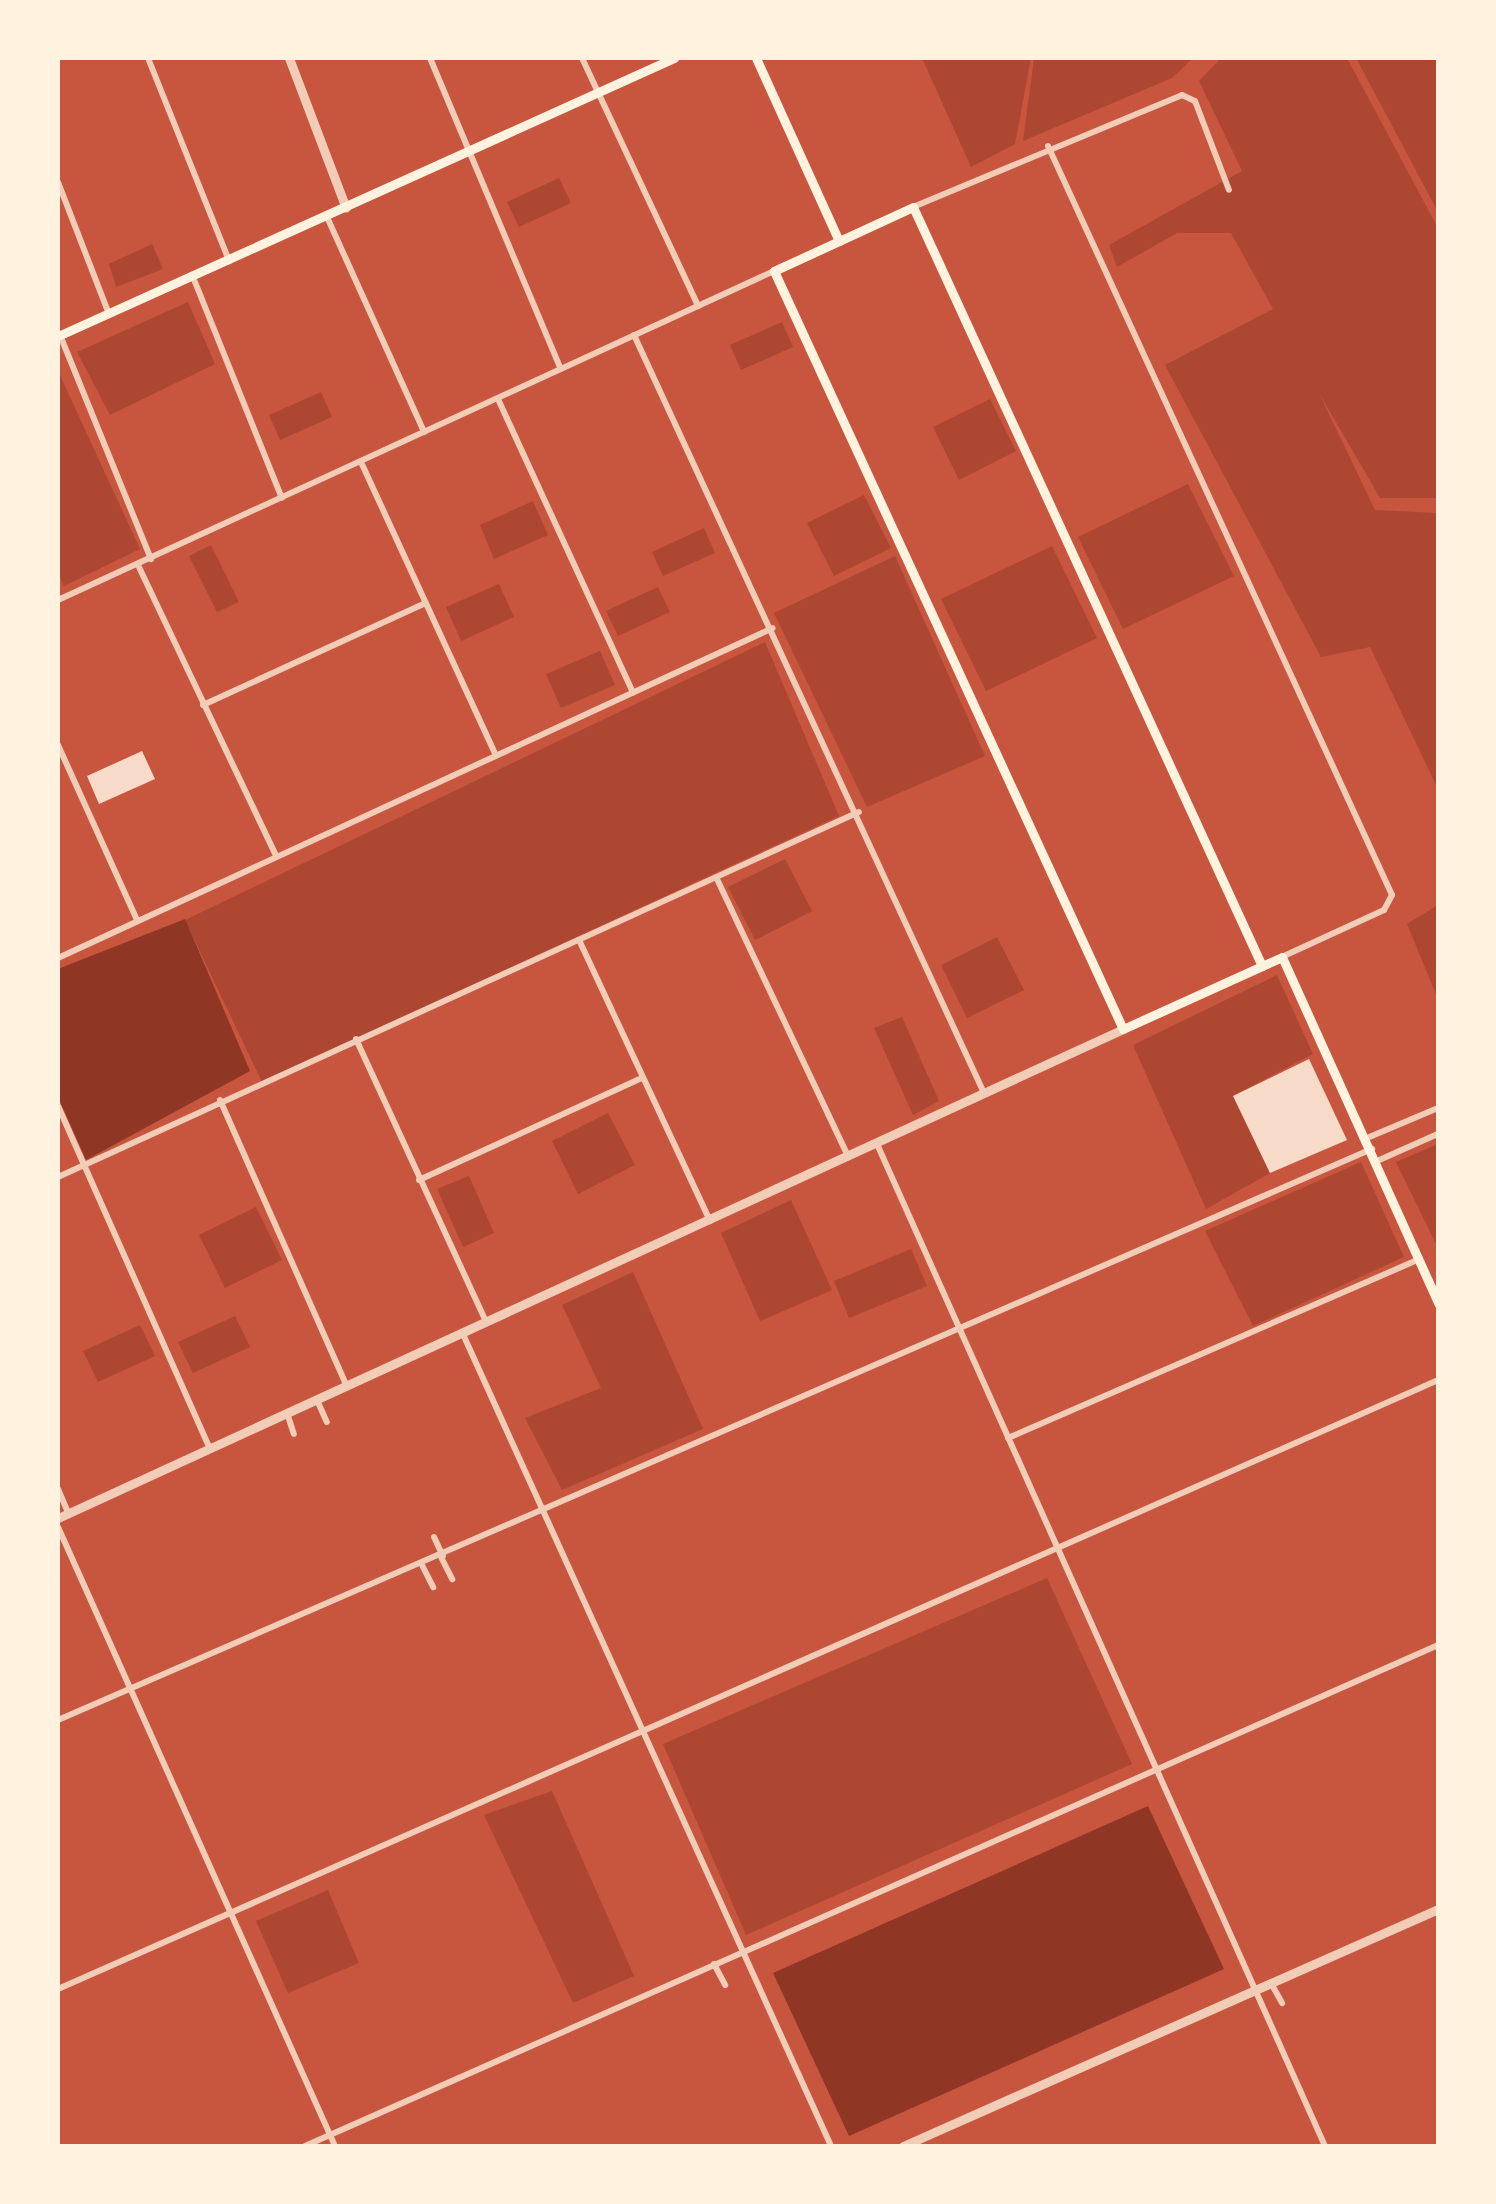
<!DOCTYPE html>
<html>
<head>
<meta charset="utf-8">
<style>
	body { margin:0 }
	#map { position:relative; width:1496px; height:2204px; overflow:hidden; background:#c8553d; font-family:Commissioner,sans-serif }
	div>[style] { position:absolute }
	.green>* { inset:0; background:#ae4732 }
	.water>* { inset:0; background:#8f3625 }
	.building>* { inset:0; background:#f7dbc8 }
	.minor>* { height:6px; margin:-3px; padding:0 3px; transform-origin:3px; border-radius:3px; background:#f1ccb7 }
	.tertiary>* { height:9px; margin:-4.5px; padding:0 4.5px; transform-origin:4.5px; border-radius:4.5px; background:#f1ccb7 }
	.secondary>* { height:9px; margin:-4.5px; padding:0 4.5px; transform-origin:4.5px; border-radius:4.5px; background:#fff3e0 }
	span { translate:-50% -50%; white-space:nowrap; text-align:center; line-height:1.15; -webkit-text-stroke:8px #fff3e0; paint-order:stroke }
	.frame { position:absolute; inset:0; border:60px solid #fff3e0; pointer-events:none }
</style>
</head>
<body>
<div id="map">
	<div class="green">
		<div style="clip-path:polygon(922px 58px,1031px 58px,1015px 144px,971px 167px)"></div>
		<div style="clip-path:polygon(1034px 58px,1193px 58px,1172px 78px,1023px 141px)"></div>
		<div style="clip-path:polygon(1221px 58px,1347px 58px,1438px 228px,1438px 498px,1380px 498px,1319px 393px,1375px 510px,1438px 513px,1438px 789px,1370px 647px,1321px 657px,1165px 365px,1273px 309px,1231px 233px,1177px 233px,1117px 267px,1109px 245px,1242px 171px,1199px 81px)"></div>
		<div style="clip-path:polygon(1356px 58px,1438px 58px,1438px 212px)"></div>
		<div style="clip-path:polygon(559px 178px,571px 203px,519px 227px,507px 202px)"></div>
		<div style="clip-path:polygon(152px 244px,163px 269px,116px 287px,109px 264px)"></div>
		<div style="clip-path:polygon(188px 302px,215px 364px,110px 415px,77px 352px)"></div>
		<div style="clip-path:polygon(782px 322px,793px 347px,741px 370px,730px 345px)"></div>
		<div style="clip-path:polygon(58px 371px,140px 549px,64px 586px,58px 573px)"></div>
		<div style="clip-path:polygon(321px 392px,332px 417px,280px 440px,269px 415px)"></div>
		<div style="clip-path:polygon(990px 399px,1016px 451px,959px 480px,933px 427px)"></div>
		<div style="clip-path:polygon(1188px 484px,1234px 576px,1123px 629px,1078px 537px)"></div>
		<div style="clip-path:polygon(864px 495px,891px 548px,834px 576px,807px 523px)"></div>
		<div style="clip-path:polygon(533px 501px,548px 535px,494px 559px,480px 525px)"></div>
		<div style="clip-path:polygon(704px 528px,715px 553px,663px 576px,652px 552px)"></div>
		<div style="clip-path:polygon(211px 545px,239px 602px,217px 612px,189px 556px)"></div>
		<div style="clip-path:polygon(1052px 546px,1097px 638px,986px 691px,941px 599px)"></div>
		<div style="clip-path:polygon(895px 556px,985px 756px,867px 807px,774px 613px)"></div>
		<div style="clip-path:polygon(499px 584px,514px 617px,461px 641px,446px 607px)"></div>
		<div style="clip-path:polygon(658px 587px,670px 612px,618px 636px,606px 611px)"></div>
		<div style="clip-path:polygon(765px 642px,839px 816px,262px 1082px,185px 920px)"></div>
		<div style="clip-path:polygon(600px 651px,615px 685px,561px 708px,546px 674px)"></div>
		<div style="clip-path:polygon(785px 859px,812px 911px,755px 940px,728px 887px)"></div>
		<div style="clip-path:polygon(1438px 905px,1438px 999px,1407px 924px)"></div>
		<div style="clip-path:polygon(997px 937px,1024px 990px,967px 1018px,941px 965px)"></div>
		<div style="clip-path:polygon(1277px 975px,1313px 1054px,1233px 1096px,1270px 1173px,1206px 1209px,1133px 1045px)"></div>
		<div style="clip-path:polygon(902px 1017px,939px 1101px,913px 1115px,874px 1028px)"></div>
		<div style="clip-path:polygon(608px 1113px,635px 1165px,578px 1194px,552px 1141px)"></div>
		<div style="clip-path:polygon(1438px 1144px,1438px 1248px,1396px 1162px)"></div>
		<div style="clip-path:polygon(1361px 1162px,1404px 1257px,1253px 1326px,1205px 1231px)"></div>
		<div style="clip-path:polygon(469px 1176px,494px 1233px,463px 1247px,437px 1189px)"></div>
		<div style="clip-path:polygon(791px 1200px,832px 1290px,760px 1321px,721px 1233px)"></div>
		<div style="clip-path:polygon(256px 1207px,282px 1260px,225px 1288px,199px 1235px)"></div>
		<div style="clip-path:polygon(911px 1249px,927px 1286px,849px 1318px,834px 1281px)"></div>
		<div style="clip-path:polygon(633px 1272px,703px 1429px,562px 1490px,525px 1418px,601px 1388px,562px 1305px)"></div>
		<div style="clip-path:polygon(235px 1316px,250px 1347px,193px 1373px,178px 1342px)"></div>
		<div style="clip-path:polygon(140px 1325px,155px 1356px,98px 1382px,83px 1351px)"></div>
		<div style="clip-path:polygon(1047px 1578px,1132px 1764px,746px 1935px,663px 1744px)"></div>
		<div style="clip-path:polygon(552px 1791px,634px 1976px,573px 2003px,484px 1815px)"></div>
		<div style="clip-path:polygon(328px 1890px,359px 1963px,288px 1993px,256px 1921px)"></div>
	</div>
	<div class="water">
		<div style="clip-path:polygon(185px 919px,250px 1071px,86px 1160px,58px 1097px,58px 969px)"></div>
		<div style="clip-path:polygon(1148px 1806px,1224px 1969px,849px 2136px,773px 1973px)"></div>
	</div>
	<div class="building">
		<div style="clip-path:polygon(142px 751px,155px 779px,99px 804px,87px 776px)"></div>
		<div style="clip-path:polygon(1309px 1059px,1347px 1140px,1270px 1173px,1233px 1096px)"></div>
	</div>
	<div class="minor">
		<div style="left:148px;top:58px;width:219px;rotate:68.2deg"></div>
		<div style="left:430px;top:58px;width:337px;rotate:67.2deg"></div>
		<div style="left:582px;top:58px;width:274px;rotate:64.9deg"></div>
		<div style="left:1048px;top:146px;width:824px;rotate:65.33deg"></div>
		<div style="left:1392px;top:895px;width:17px;rotate:118deg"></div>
		<div style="left:1384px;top:910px;width:112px;rotate:155.3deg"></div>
		<div style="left:58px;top:182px;width:142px;rotate:68.9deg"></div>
		<div style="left:913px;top:207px;width:291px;rotate:-22.6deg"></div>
		<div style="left:1182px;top:95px;width:14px;rotate:25deg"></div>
		<div style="left:1195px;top:101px;width:95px;rotate:69.1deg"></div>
		<div style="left:327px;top:217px;width:236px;rotate:65.7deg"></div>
		<div style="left:193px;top:277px;width:238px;rotate:68.1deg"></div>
		<div style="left:60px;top:335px;width:242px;rotate:67.9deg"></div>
		<div style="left:634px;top:335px;width:835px;rotate:65.22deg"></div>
		<div style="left:498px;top:399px;width:323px;rotate:65.3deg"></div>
		<div style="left:361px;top:462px;width:323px;rotate:65.3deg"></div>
		<div style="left:138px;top:565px;width:322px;rotate:64.6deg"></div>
		<div style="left:58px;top:600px;width:788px;rotate:-24.68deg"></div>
		<div style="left:203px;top:705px;width:243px;rotate:-24.6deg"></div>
		<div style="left:58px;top:745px;width:192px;rotate:65.7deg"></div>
		<div style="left:717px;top:879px;width:306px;rotate:64.7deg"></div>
		<div style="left:580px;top:942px;width:308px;rotate:65deg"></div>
		<div style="left:58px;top:958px;width:787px;rotate:-24.78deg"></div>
		<div style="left:356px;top:1039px;width:311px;rotate:65.3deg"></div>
		<div style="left:220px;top:1100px;width:312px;rotate:66.1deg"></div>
		<div style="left:58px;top:1106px;width:373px;rotate:66.1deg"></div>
		<div style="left:1367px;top:1138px;width:77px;rotate:-22.9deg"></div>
		<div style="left:877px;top:1144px;width:1098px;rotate:65.91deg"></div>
		<div style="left:1377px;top:1161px;width:67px;rotate:-23.9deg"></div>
		<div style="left:58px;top:1177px;width:880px;rotate:-24.5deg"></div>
		<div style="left:419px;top:1180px;width:245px;rotate:-24.6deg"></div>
		<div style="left:462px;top:1332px;width:894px;rotate:65.61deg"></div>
		<div style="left:317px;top:1400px;width:24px;rotate:66deg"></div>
		<div style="left:287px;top:1413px;width:22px;rotate:72deg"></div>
		<div style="left:1008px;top:1438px;width:448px;rotate:-23.5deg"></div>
		<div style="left:58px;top:1489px;width:26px;rotate:67deg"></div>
		<div style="left:58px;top:1527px;width:678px;rotate:65.89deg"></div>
		<div style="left:434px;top:1537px;width:21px;rotate:65deg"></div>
		<div style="left:441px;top:1557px;width:25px;rotate:63deg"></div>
		<div style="left:422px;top:1565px;width:25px;rotate:63deg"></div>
		<div style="left:58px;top:1720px;width:1433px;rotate:-23.49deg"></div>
		<div style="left:714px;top:1964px;width:24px;rotate:62deg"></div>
		<div style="left:1271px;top:1983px;width:23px;rotate:61deg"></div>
		<div style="left:58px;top:1989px;width:1508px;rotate:-23.81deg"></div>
		<div style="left:305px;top:2146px;width:1239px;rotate:-23.85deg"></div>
	</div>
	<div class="tertiary">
		<div style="left:289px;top:58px;width:160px;rotate:69.2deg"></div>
		<div style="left:58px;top:1518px;width:1172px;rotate:-24.66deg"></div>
		<div style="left:903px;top:2146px;width:585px;rotate:-23.89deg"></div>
	</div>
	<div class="secondary">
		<div style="left:756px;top:58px;width:201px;rotate:65.6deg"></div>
		<div style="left:58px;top:336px;width:676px;rotate:-24.29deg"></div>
		<div style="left:1262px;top:966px;width:835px;rotate:-114.69deg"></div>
		<div style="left:913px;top:207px;width:153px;rotate:155.3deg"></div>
		<div style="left:774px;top:271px;width:834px;rotate:65.28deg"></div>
		<div style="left:1123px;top:1029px;width:153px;rotate:-24.4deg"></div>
		<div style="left:1262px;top:966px;width:22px;rotate:-24deg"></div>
		<div style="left:1282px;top:957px;width:380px;rotate:65.7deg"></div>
	</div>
	<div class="frame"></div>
</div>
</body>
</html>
